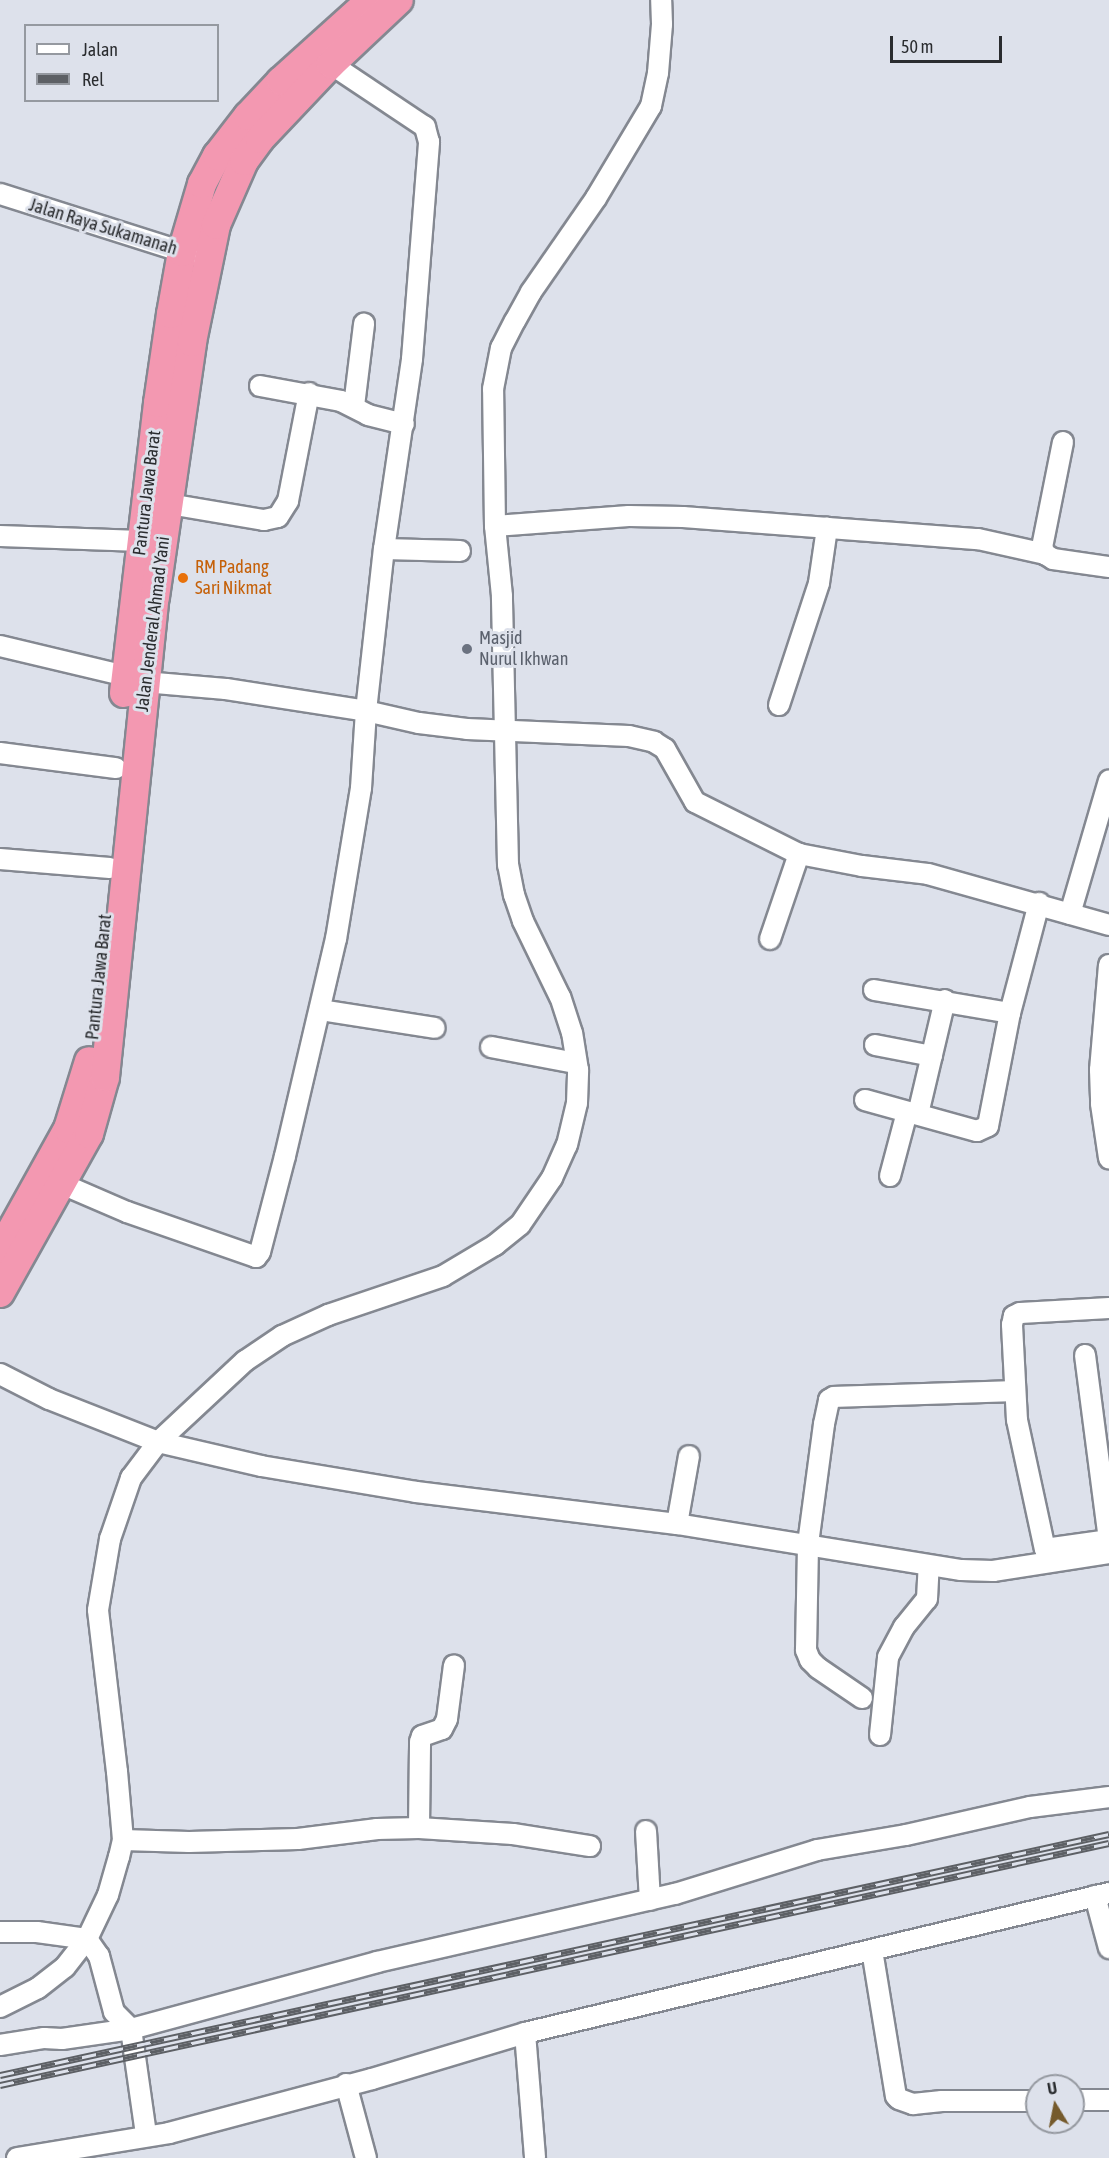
<!DOCTYPE html>
<html>
<head>
<meta charset="utf-8">
<style>
	body { margin:0 }
	#map { position:relative; width:1109px; height:2158px; overflow:hidden; background:#dde1eb; font-family:"Asap Condensed",sans-serif }
	div>[style] { position:absolute }
	.roads { filter:drop-shadow(2px 0 #848891) drop-shadow(-2px 0 #848891) drop-shadow(0 2px #848891) drop-shadow(0 -2px #848891) }
	.minor>* { height:20px; margin:-10px; padding:0 10px; transform-origin:10px; border-radius:10px; background:#fff }
	.highway>* { height:28px; margin:-14px; padding:0 14px; transform-origin:14px; border-radius:14px; background:#f398b1 }
	.rail>* { height:7px; margin-top:-3.5px; transform-origin:0; background:repeating-linear-gradient(90deg,#dde1eb 0 14px,#5d6065 0 28px); box-sizing:border-box; border-block:2px solid #5d6065 }
	.dots>* { width:16px; height:16px; translate:-50% -50%; box-sizing:border-box; border:3px solid #dde1eb; border-radius:50% }
	span { translate:-50% -50%; white-space:nowrap; text-align:center; line-height:1.15; -webkit-text-stroke:6px #dde1eb; paint-order:stroke }
	.street-label { font-size:18px; color:#2a2c2f }
	.food-label { font-size:18px; color:#c56008 }
	.left { translate:0 -50%; text-align:left }
	.worship-label { font-size:18px; color:#5b616d }
	.legend { position:absolute; left:24px; top:24px; width:195px; height:78px; box-sizing:border-box; background:#dde1eb; border:2px solid #9599a0; margin:0; padding:8px 10px; list-style:none; font-size:18px; color:#2a2c2f }
	.legend li { display:flex; align-items:center; gap:12px; height:30px }
	.legend b { width:30px; border:2px solid #9599a0 }
	.north { position:absolute; left:1025px; top:2074px; width:60px; height:60px; box-sizing:border-box; background:#dde1eb; border:2px solid #9599a0; border-radius:50%; rotate:350deg; font-size:16px; font-weight:700; line-height:24px; text-align:center; color:#2a2c2f }
	.north::after { content:''; display:block; margin:auto; width:21px; height:27px; background:#755a2c; clip-path:polygon(50% 0,100% 100%,50% 72%,0 100%) }
	.scale { position:absolute; left:890px; top:36px; width:112px; height:27px; box-sizing:border-box; border:3px solid #2a2c2f; border-top:0; padding-left:8px; font-size:18px; line-height:21px; white-space:nowrap; color:#2a2c2f; -webkit-text-stroke:4px #dde1eb; paint-order:stroke }
</style>
</head>
<body>
<div id="map">
	<div class="roads">
		<div class="minor">
			<div style="left:0;top:194px;width:201px;rotate:17.6deg"></div>
			<div style="left:260px;top:386px;width:82px;rotate:10.5deg"></div>
			<div style="left:341px;top:401px;width:30px;rotate:27deg"></div>
			<div style="left:368px;top:415px;width:37px;rotate:14deg"></div>
			<div style="left:354px;top:406px;width:83px;rotate:-83deg"></div>
			<div style="left:1063px;top:442px;width:107px;rotate:101.3deg"></div>
			<div style="left:1042px;top:547px;width:8px;rotate:67deg"></div>
			<div style="left:1045px;top:554px;width:9px;rotate:32deg"></div>
			<div style="left:1053px;top:559px;width:57px;rotate:8.1deg"></div>
			<div style="left:169px;top:504px;width:96px;rotate:9.6deg"></div>
			<div style="left:264px;top:520px;width:14px;rotate:-12deg"></div>
			<div style="left:278px;top:517px;width:19px;rotate:-58deg"></div>
			<div style="left:288px;top:501px;width:110px;rotate:-79deg"></div>
			<div style="left:495px;top:526px;width:134px;rotate:-4.3deg"></div>
			<div style="left:629px;top:516px;width:54px;rotate:1.1deg"></div>
			<div style="left:683px;top:517px;width:296px;rotate:4.3deg"></div>
			<div style="left:978px;top:539px;width:69px;rotate:12.6deg"></div>
			<div style="left:0;top:536px;width:141px;rotate:2deg"></div>
			<div style="left:384px;top:549px;width:76px;rotate:1.5deg"></div>
			<div style="left:0;top:646px;width:130px;rotate:13.4deg"></div>
			<div style="left:144px;top:682px;width:82px;rotate:4.9deg"></div>
			<div style="left:226px;top:689px;width:142px;rotate:8.9deg"></div>
			<div style="left:366px;top:711px;width:54px;rotate:12.8deg"></div>
			<div style="left:419px;top:723px;width:48px;rotate:7.1deg"></div>
			<div style="left:467px;top:729px;width:162px;rotate:2.5deg"></div>
			<div style="left:629px;top:736px;width:26px;rotate:13deg"></div>
			<div style="left:654px;top:742px;width:13px;rotate:32deg"></div>
			<div style="left:665px;top:749px;width:61px;rotate:60.5deg"></div>
			<div style="left:695px;top:802px;width:116px;rotate:26.6deg"></div>
			<div style="left:799px;top:854px;width:64px;rotate:10.8deg"></div>
			<div style="left:862px;top:866px;width:66px;rotate:6.9deg"></div>
			<div style="left:928px;top:874px;width:188px;rotate:15.7deg"></div>
			<div style="left:779px;top:705px;width:128px;rotate:-71.8deg"></div>
			<div style="left:819px;top:583px;width:56px;rotate:-81.7deg"></div>
			<div style="left:0;top:753px;width:117px;rotate:7.4deg"></div>
			<div style="left:0;top:859px;width:110px;rotate:4.7deg"></div>
			<div style="left:1070px;top:914px;width:139px;rotate:-73.7deg"></div>
			<div style="left:770px;top:939px;width:90px;rotate:-71.2deg"></div>
			<div style="left:1109px;top:965px;width:105px;rotate:94.9deg"></div>
			<div style="left:1100px;top:1070px;width:34px;rotate:88deg"></div>
			<div style="left:1101px;top:1104px;width:55px;rotate:81.6deg"></div>
			<div style="left:874px;top:990px;width:138px;rotate:9.6deg"></div>
			<div style="left:320px;top:1010px;width:116px;rotate:8.9deg"></div>
			<div style="left:875px;top:1045px;width:58px;rotate:10.9deg"></div>
			<div style="left:491px;top:1047px;width:86px;rotate:10.7deg"></div>
			<div style="left:865px;top:1100px;width:116px;rotate:15.5deg"></div>
			<div style="left:977px;top:1131px;width:12px;rotate:-24deg"></div>
			<div style="left:988px;top:1126px;width:115px;rotate:-79deg"></div>
			<div style="left:1010px;top:1013px;width:114px;rotate:-75.2deg"></div>
			<div style="left:918px;top:1114px;width:117px;rotate:-76.7deg"></div>
			<div style="left:890px;top:1176px;width:66px;rotate:-75.1deg"></div>
			<div style="left:62px;top:1184px;width:71px;rotate:23.3deg"></div>
			<div style="left:127px;top:1212px;width:137px;rotate:19.2deg"></div>
			<div style="left:256px;top:1257px;width:6px;rotate:-51deg"></div>
			<div style="left:260px;top:1252px;width:99px;rotate:-75.4deg"></div>
			<div style="left:285px;top:1156px;width:223px;rotate:-76.8deg"></div>
			<div style="left:336px;top:939px;width:153px;rotate:-80.6deg"></div>
			<div style="left:361px;top:788px;width:77px;rotate:-86.3deg"></div>
			<div style="left:366px;top:711px;width:163px;rotate:-83.7deg"></div>
			<div style="left:384px;top:549px;width:192px;rotate:-81.6deg"></div>
			<div style="left:412px;top:359px;width:218px;rotate:-85.5deg"></div>
			<div style="left:429px;top:142px;width:16px;rotate:-105deg"></div>
			<div style="left:425px;top:127px;width:113px;rotate:-146.2deg"></div>
			<div style="left:1109px;top:1308px;width:89px;rotate:176.8deg"></div>
			<div style="left:1020px;top:1313px;width:7px;rotate:153deg"></div>
			<div style="left:1014px;top:1316px;width:9px;rotate:103deg"></div>
			<div style="left:1012px;top:1325px;width:95px;rotate:87deg"></div>
			<div style="left:1017px;top:1420px;width:132px;rotate:77.8deg"></div>
			<div style="left:1045px;top:1549px;width:65px;rotate:-8deg"></div>
			<div style="left:1085px;top:1355px;width:187px;rotate:82.6deg"></div>
			<div style="left:0;top:1374px;width:55px;rotate:27deg"></div>
			<div style="left:49px;top:1399px;width:117px;rotate:21.5deg"></div>
			<div style="left:158px;top:1442px;width:106px;rotate:13.1deg"></div>
			<div style="left:261px;top:1466px;width:157px;rotate:9.5deg"></div>
			<div style="left:416px;top:1492px;width:263px;rotate:7deg"></div>
			<div style="left:677px;top:1524px;width:288px;rotate:9.2deg"></div>
			<div style="left:961px;top:1570px;width:32px;rotate:2deg"></div>
			<div style="left:993px;top:1571px;width:117px;rotate:-8.8deg"></div>
			<div style="left:677px;top:1524px;width:69px;rotate:-80deg"></div>
			<div style="left:862px;top:1698px;width:53px;rotate:-145.7deg"></div>
			<div style="left:818px;top:1668px;width:11px;rotate:-135deg"></div>
			<div style="left:810px;top:1660px;width:11px;rotate:-112deg"></div>
			<div style="left:806px;top:1650px;width:106px;rotate:-88.9deg"></div>
			<div style="left:808px;top:1544px;width:121px;rotate:-82.4deg"></div>
			<div style="left:824px;top:1424px;width:25px;rotate:-78deg"></div>
			<div style="left:829px;top:1400px;width:6px;rotate:-31deg"></div>
			<div style="left:834px;top:1397px;width:180px;rotate:-1.9deg"></div>
			<div style="left:880px;top:1735px;width:78px;rotate:-84.1deg"></div>
			<div style="left:888px;top:1657px;width:34px;rotate:-62deg"></div>
			<div style="left:904px;top:1627px;width:36px;rotate:-51deg"></div>
			<div style="left:927px;top:1599px;width:33px;rotate:-87deg"></div>
			<div style="left:419px;top:1828px;width:86px;rotate:-89.3deg"></div>
			<div style="left:420px;top:1742px;width:6px;rotate:-72deg"></div>
			<div style="left:422px;top:1736px;width:21px;rotate:-19deg"></div>
			<div style="left:442px;top:1729px;width:11px;rotate:-63deg"></div>
			<div style="left:447px;top:1719px;width:54px;rotate:-82.6deg"></div>
			<div style="left:646px;top:1831px;width:69px;rotate:86.7deg"></div>
			<div style="left:123px;top:1840px;width:66px;rotate:1.7deg"></div>
			<div style="left:189px;top:1842px;width:109px;rotate:-1.6deg"></div>
			<div style="left:298px;top:1839px;width:80px;rotate:-7.2deg"></div>
			<div style="left:377px;top:1829px;width:42px;rotate:-1.4deg"></div>
			<div style="left:419px;top:1828px;width:94px;rotate:3.7deg"></div>
			<div style="left:513px;top:1834px;width:78px;rotate:8.9deg"></div>
			<div style="left:1095px;top:1896px;width:54px;rotate:74.9deg"></div>
			<div style="left:0;top:1932px;width:37px"></div>
			<div style="left:37px;top:1932px;width:50px;rotate:8deg"></div>
			<div style="left:87px;top:1939px;width:21px;rotate:55deg"></div>
			<div style="left:99px;top:1956px;width:58px;rotate:75deg"></div>
			<div style="left:114px;top:2012px;width:24px;rotate:45deg"></div>
			<div style="left:131px;top:2029px;width:107px;rotate:81.9deg"></div>
			<div style="left:872px;top:1950px;width:148px;rotate:80.7deg"></div>
			<div style="left:896px;top:2096px;width:4px;rotate:45deg"></div>
			<div style="left:899px;top:2099px;width:15px;rotate:20deg"></div>
			<div style="left:913px;top:2104px;width:29px;rotate:-6deg"></div>
			<div style="left:942px;top:2101px;width:95px"></div>
			<div style="left:0;top:2007px;width:42px;rotate:-26.6deg"></div>
			<div style="left:38px;top:1988px;width:34px;rotate:-38deg"></div>
			<div style="left:65px;top:1967px;width:36px;rotate:-52deg"></div>
			<div style="left:87px;top:1939px;width:49px;rotate:-64.5deg"></div>
			<div style="left:108px;top:1895px;width:40px;rotate:-74deg"></div>
			<div style="left:119px;top:1857px;width:17px;rotate:-77deg"></div>
			<div style="left:123px;top:1840px;width:68px;rotate:-95deg"></div>
			<div style="left:117px;top:1772px;width:163px;rotate:-96.7deg"></div>
			<div style="left:98px;top:1610px;width:72px;rotate:-80.4deg"></div>
			<div style="left:110px;top:1539px;width:65px;rotate:-71deg"></div>
			<div style="left:131px;top:1478px;width:45px;rotate:-53.1deg"></div>
			<div style="left:158px;top:1442px;width:119px;rotate:-43deg"></div>
			<div style="left:245px;top:1361px;width:45px;rotate:-34deg"></div>
			<div style="left:282px;top:1336px;width:51px;rotate:-24.5deg"></div>
			<div style="left:328px;top:1315px;width:121px;rotate:-18.7deg"></div>
			<div style="left:443px;top:1276px;width:61px;rotate:-30.8deg"></div>
			<div style="left:495px;top:1245px;width:32px;rotate:-39deg"></div>
			<div style="left:520px;top:1225px;width:57px;rotate:-55.8deg"></div>
			<div style="left:552px;top:1178px;width:36px;rotate:-66deg"></div>
			<div style="left:567px;top:1145px;width:43px;rotate:-76.6deg"></div>
			<div style="left:577px;top:1103px;width:33px;rotate:-88deg"></div>
			<div style="left:578px;top:1070px;width:37px;rotate:-99deg"></div>
			<div style="left:572px;top:1033px;width:38px;rotate:-108deg"></div>
			<div style="left:560px;top:997px;width:85px;rotate:-116deg"></div>
			<div style="left:523px;top:921px;width:28px;rotate:-109deg"></div>
			<div style="left:514px;top:895px;width:31px;rotate:-101deg"></div>
			<div style="left:508px;top:865px;width:269px;rotate:-91.3deg"></div>
			<div style="left:502px;top:596px;width:70px;rotate:-95.7deg"></div>
			<div style="left:495px;top:526px;width:137px;rotate:-90.8deg"></div>
			<div style="left:493px;top:389px;width:42px;rotate:-79deg"></div>
			<div style="left:501px;top:348px;width:30px;rotate:-63deg"></div>
			<div style="left:515px;top:321px;width:33px;rotate:-61deg"></div>
			<div style="left:531px;top:292px;width:114px;rotate:-55.3deg"></div>
			<div style="left:596px;top:198px;width:107px;rotate:-59.1deg"></div>
			<div style="left:651px;top:106px;width:34px;rotate:-78deg"></div>
			<div style="left:658px;top:73px;width:49px;rotate:-85.3deg"></div>
			<div style="left:662px;top:24px;width:24px;rotate:-92deg"></div>
			<div style="left:525px;top:2033px;width:125px;rotate:85.4deg"></div>
			<div style="left:0;top:2045px;width:45px;rotate:-9deg"></div>
			<div style="left:44px;top:2038px;width:18px;rotate:3deg"></div>
			<div style="left:62px;top:2039px;width:70px;rotate:-8.2deg"></div>
			<div style="left:131px;top:2029px;width:255px;rotate:-15.2deg"></div>
			<div style="left:377px;top:1962px;width:306px;rotate:-12.9deg"></div>
			<div style="left:675px;top:1894px;width:149px;rotate:-17.2deg"></div>
			<div style="left:817px;top:1850px;width:90px;rotate:-9.6deg"></div>
			<div style="left:906px;top:1835px;width:127px;rotate:-12.7deg"></div>
			<div style="left:1030px;top:1807px;width:80px;rotate:-7.2deg"></div>
			<div style="left:346px;top:2084px;width:77px;rotate:74.9deg"></div>
			<div style="left:1073px;top:2100px;width:36px"></div>
			<div style="left:17px;top:2158px;width:154px;rotate:-9.3deg"></div>
			<div style="left:169px;top:2133px;width:210px;rotate:-14.9deg"></div>
			<div style="left:372px;top:2079px;width:160px;rotate:-16.7deg"></div>
			<div style="left:525px;top:2033px;width:601px;rotate:-13.48deg"></div>
		</div>
		<div class="highway">
			<div style="left:124px;top:693px;width:292px;rotate:-83.3deg"></div>
			<div style="left:158px;top:403px;width:90px;rotate:-81.7deg"></div>
			<div style="left:171px;top:314px;width:63px;rotate:-79.9deg"></div>
			<div style="left:182px;top:252px;width:71px;rotate:-73.6deg"></div>
			<div style="left:202px;top:184px;width:32px;rotate:-62deg"></div>
			<div style="left:217px;top:156px;width:51px;rotate:-52.2deg"></div>
			<div style="left:248px;top:116px;width:48px;rotate:-46.7deg"></div>
			<div style="left:281px;top:81px;width:121px;rotate:-42deg"></div>
			<div style="left:0;top:1251px;width:140px;rotate:-60.9deg"></div>
			<div style="left:68px;top:1129px;width:71px;rotate:-72.8deg"></div>
			<div style="left:0;top:1293px;width:182px;rotate:-60.8deg"></div>
			<div style="left:89px;top:1134px;width:59px;rotate:-74.3deg"></div>
			<div style="left:105px;top:1077px;width:483px;rotate:-84.1deg"></div>
			<div style="left:155px;top:597px;width:258px;rotate:-81.7deg"></div>
			<div style="left:192px;top:342px;width:119px;rotate:-78.4deg"></div>
			<div style="left:216px;top:225px;width:70px;rotate:-66.4deg"></div>
			<div style="left:244px;top:161px;width:27px;rotate:-54deg"></div>
			<div style="left:260px;top:139px;width:103px;rotate:-46.6deg"></div>
			<div style="left:331px;top:64px;width:93px;rotate:-43.3deg"></div>
		</div>
	</div>
	<div class="rail">
		<div style="left:0;top:2075px;width:1135px;rotate:-12.26deg"></div>
		<div style="left:0;top:2085px;width:1135px;rotate:-12.31deg"></div>
	</div>
	<div class="dots">
		<div style="left:183px;top:578px;background:#e8710a"></div>
		<div style="left:467px;top:649px;background:#6b7280"></div>
	</div>
	<div class="street-label">
		<span style="left:103px;top:227px;rotate:17deg">Jalan Raya Sukamanah</span>
		<span style="left:147px;top:493px;rotate:-83deg">Pantura Jawa Barat</span>
		<span style="left:153px;top:624px;rotate:-83deg">Jalan Jenderal Ahmad Yani</span>
		<span style="left:99px;top:977px;rotate:-84deg">Pantura Jawa Barat</span>
	</div>
	<div class="food-label">
		<span class="left" style="left:195px;top:578px">RM Padang<br>Sari Nikmat</span>
	</div>
	<div class="worship-label">
		<span class="left" style="left:479px;top:649px">Masjid<br>Nurul Ikhwan</span>
	</div>
	<ul class="legend">
	<li><b style="height:8px;background:#fff"></b>Jalan</li>
	<li><b style="height:8px;background:#5d6065"></b>Rel</li>
	</ul>
	<div class="north">U</div>
	<div class="scale">50 m</div>
</div>
</body>
</html>
